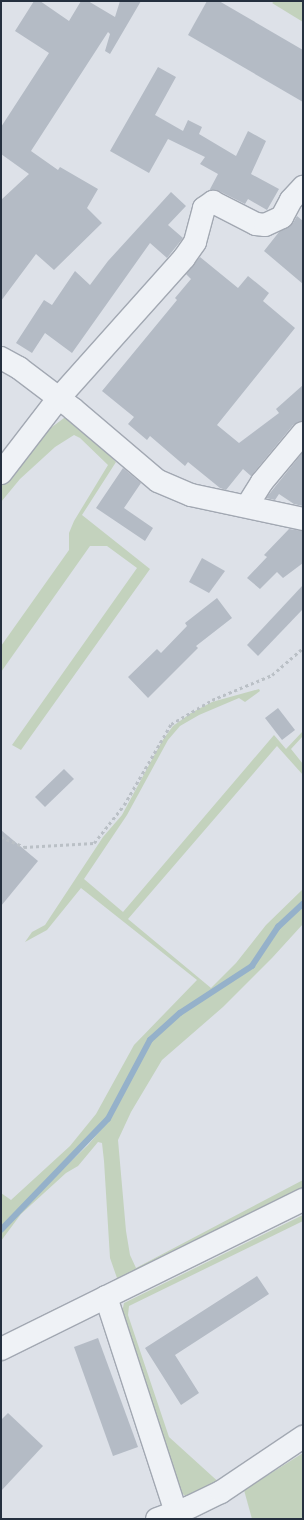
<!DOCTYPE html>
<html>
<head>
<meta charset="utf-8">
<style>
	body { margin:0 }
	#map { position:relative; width:304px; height:1520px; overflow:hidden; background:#dde1e8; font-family:Commissioner,sans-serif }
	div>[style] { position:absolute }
	.green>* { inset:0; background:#c3d2bd }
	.stream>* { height:5.5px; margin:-2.75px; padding:0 2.75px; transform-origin:2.75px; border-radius:2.75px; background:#95b1ca }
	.building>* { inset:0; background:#b4bbc5 }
	.path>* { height:2.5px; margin-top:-1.25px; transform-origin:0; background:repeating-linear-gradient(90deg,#bac0c6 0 3px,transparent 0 6px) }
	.roads { filter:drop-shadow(1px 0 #a2a8b2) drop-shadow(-1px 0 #a2a8b2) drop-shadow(0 1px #a2a8b2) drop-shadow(0 -1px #a2a8b2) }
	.minor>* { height:22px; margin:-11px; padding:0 11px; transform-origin:11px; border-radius:11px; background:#eff2f6 }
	span { translate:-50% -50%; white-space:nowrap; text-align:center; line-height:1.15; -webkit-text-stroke:3px #ecf0f5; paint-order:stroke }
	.frame { position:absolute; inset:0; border:2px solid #25303f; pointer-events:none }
</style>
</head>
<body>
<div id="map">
	<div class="green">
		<div style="clip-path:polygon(275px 1px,303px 1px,303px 22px,272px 3px)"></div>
		<div style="clip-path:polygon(68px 415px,116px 462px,82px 515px,150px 569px,21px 750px,12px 745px,137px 568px,107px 546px,90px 546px,1px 672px,1px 646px,69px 550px,69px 533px,74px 521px,108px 465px,80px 438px,74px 435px,55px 447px,20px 479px,1px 502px,1px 486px,48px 430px)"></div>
		<div style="clip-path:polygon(259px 689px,260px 691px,245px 702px,239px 698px,199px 715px,180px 726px,168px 740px,127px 815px,84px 879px,123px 912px,274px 735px,286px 749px,303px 731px,303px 736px,291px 749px,303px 764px,303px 775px,277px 746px,128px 919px,211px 988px,236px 963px,266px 925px,303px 889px,303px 902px,293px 909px,277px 926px,251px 965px,179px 1012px,149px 1039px,107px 1118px,1px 1228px,1px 1193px,11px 1200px,70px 1146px,96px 1114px,134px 1045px,197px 980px,81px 888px,47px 930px,25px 942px,32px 932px,45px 925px,103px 837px,122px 815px,162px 741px,173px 726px,191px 713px,212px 702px)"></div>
		<div style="clip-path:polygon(303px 906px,303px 924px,272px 958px,223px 1007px,162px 1060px,131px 1112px,118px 1140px,126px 1231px,130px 1255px,136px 1268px,303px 1180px,303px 1198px,106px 1287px,117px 1278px,110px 1258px,104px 1161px,102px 1143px,98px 1142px,78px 1166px,66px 1173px,21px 1214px,1px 1241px,1px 1233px,22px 1208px,88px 1145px,111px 1118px,153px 1039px,182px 1014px,253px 968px,281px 927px)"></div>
		<div style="clip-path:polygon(303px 1215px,303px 1221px,129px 1306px,128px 1315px,169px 1437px,223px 1486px,189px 1499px,179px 1491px,121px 1317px,124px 1303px)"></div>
		<div style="clip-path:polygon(303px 1453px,303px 1519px,252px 1519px,244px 1490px)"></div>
	</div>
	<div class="stream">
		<div style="left:1px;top:1230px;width:154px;rotate:-46.1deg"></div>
		<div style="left:108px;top:1119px;width:89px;rotate:-62deg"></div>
		<div style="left:150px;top:1040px;width:40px;rotate:-42deg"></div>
		<div style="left:180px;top:1013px;width:86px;rotate:-33.1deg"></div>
		<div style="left:252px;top:966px;width:47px;rotate:-56.3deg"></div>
		<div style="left:278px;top:927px;width:34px;rotate:-43deg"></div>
	</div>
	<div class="building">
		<div style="clip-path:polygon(34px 1px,40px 1px,69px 21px,81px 1px,88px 1px,115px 17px,120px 1px,141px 1px,110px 54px,105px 51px,110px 34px,108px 32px,31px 151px,58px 170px,60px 167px,98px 189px,87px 208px,102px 223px,54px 270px,36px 254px,1px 301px,1px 200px,29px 174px,1px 154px,1px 127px,49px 53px,15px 31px)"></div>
		<div style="clip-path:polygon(207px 1px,219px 1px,303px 50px,303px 102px,188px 35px)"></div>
		<div style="clip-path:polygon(158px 67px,176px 77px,155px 115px,183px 131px,188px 120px,202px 127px,199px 134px,236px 156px,248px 131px,266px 141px,251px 174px,279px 189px,267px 210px,248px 199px,245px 204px,219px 191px,209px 191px,218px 174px,200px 164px,205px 157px,168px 139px,149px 173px,110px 151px)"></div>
		<div style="clip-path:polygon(171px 192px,186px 206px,168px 225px,183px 238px,167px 258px,150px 243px,72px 353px,45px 333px,32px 353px,16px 343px,44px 300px,52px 305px,75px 271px,90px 285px,108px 261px)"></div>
		<div style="clip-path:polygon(297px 216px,303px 221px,303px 284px,264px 251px,279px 232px,293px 223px)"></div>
		<div style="clip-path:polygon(200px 257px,238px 288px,248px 276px,269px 293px,263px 301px,295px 328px,217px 425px,239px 443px,279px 413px,276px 409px,303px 385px,303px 421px,293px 425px,251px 476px,243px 469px,226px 490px,220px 488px,188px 462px,185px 466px,150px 436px,147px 440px,128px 424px,134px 417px,102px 391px,177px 300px,175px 298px,191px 279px,186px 274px)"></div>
		<div style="clip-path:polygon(303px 452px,303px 506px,294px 504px,279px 494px,275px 500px,266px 498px)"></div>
		<div style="clip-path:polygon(123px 468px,141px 483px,124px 508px,153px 528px,145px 541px,96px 508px)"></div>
		<div style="clip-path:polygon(289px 529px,303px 531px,303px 563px,283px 578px,277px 572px,260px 589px,247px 578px,267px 557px,264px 555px)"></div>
		<div style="clip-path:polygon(202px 558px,225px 571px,209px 593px,189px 582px)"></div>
		<div style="clip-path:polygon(303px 585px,303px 609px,258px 656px,247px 645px)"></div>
		<div style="clip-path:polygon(217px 598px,232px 618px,196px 646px,198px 648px,148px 698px,128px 677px,157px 649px,161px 653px,187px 626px,185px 623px)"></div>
		<div style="clip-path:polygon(278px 708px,295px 730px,282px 740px,265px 718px)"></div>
		<div style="clip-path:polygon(64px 769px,74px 779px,45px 807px,35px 797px)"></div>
		<div style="clip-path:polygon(1px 830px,38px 861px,1px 906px)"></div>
		<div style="clip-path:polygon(257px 1276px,269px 1294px,175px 1355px,199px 1393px,181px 1405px,145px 1348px)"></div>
		<div style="clip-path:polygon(98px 1338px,138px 1447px,113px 1456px,74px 1347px)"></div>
		<div style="clip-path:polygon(8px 1413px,43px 1446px,1px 1491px,1px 1420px)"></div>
	</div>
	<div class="path">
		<div style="left:1px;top:837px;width:25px;rotate:23deg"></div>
		<div style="left:24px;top:847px;width:70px;rotate:-3.3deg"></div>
		<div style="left:94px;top:843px;width:48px;rotate:-51.7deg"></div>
		<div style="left:124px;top:805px;width:94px;rotate:-59.9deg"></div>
		<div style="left:171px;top:724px;width:48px;rotate:-30.3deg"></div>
		<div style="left:212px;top:700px;width:65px;rotate:-22.6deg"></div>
		<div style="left:272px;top:675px;width:41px;rotate:-41.1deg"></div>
	</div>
	<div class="roads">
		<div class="minor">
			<div style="left:1px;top:358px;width:21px;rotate:29deg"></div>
			<div style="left:19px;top:368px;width:68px;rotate:37.2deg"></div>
			<div style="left:73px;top:409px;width:111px;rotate:40.3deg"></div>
			<div style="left:158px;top:481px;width:36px;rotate:23deg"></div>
			<div style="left:191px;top:495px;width:115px;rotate:12.1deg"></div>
			<div style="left:1px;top:473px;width:93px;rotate:-52.4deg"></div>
			<div style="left:58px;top:399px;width:189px;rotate:-48.2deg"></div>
			<div style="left:184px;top:258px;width:19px;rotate:-55deg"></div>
			<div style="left:195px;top:242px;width:35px;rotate:-75deg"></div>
			<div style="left:204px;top:208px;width:11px;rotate:-34deg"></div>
			<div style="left:213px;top:202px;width:48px;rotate:27.1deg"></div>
			<div style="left:256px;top:224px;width:9px;rotate:6deg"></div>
			<div style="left:265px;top:225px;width:19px;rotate:-25deg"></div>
			<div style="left:282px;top:217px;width:19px;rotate:-62deg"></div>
			<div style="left:291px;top:200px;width:18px;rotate:-47deg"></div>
			<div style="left:247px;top:506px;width:28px;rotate:-58deg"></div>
			<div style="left:262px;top:482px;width:64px;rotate:-50.1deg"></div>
			<div style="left:106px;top:1297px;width:226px;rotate:72deg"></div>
			<div style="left:1px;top:1349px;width:337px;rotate:-26.3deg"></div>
			<div style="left:157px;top:1519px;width:35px;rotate:-20deg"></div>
			<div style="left:190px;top:1507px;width:34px;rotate:-26deg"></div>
			<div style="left:221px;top:1492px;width:99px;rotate:-33.9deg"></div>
		</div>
	</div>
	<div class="frame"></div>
</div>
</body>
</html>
